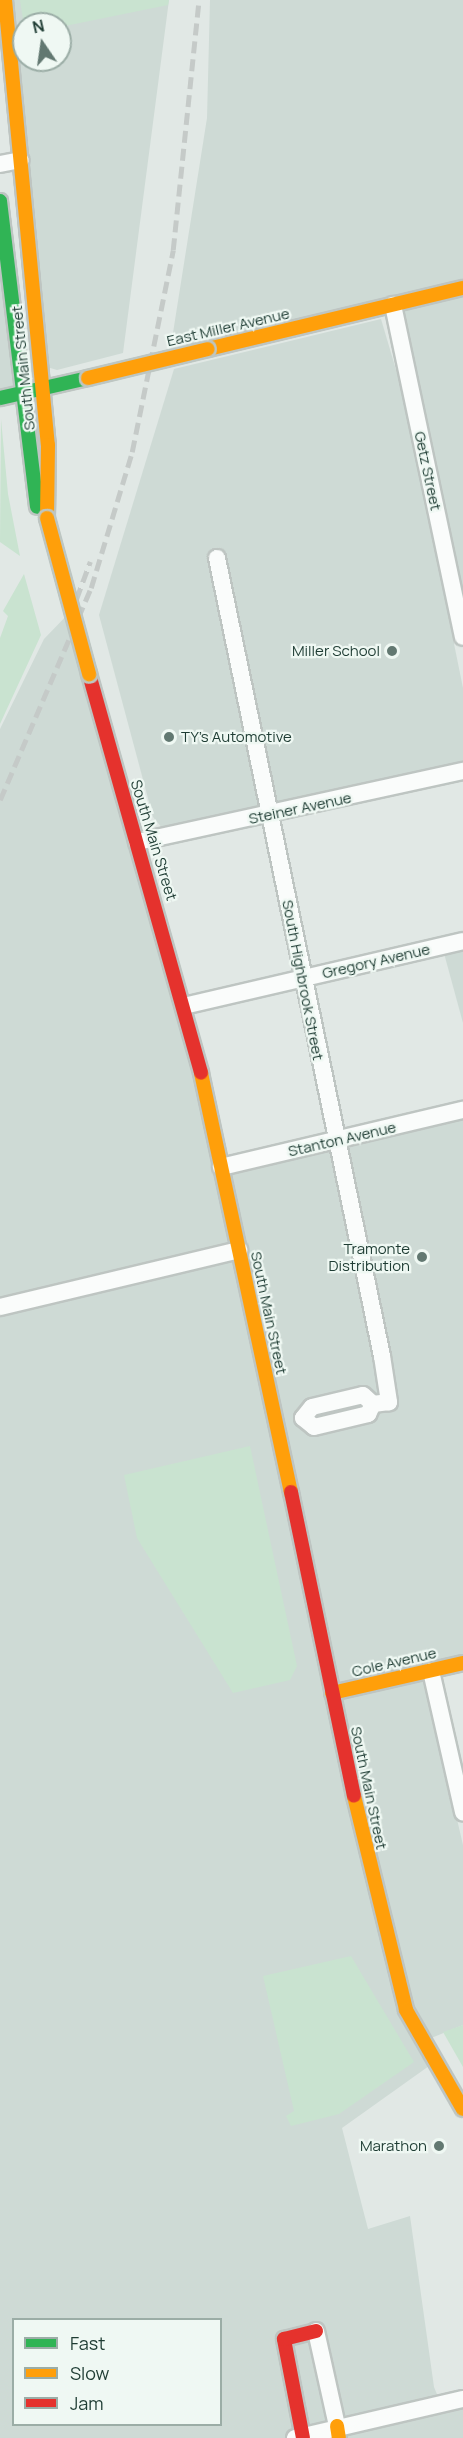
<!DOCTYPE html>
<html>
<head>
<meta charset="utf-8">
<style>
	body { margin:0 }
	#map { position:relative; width:463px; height:2438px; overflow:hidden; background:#e1e8e5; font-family:Manrope,sans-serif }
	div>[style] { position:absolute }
	.built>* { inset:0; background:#cedad5 }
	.green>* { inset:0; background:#c9e3d0 }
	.roads { filter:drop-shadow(2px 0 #bec5c2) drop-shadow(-2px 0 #bec5c2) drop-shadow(0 2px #bec5c2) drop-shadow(0 -2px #bec5c2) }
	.street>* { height:16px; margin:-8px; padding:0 8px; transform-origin:8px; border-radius:8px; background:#fafcfb }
	.fast>* { height:14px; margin:-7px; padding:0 7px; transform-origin:7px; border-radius:7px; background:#30b455 }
	.slow>* { height:14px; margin:-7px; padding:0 7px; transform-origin:7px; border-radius:7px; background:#ff9f0a }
	.jam>* { height:14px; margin:-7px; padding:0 7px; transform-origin:7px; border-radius:7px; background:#e5322d }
	.rail>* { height:4.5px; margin-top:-2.25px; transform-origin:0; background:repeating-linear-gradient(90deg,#c5cac8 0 12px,transparent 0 18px) }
	.bridges { filter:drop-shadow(2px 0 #bdc6c2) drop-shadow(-2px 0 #bdc6c2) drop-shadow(0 2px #bdc6c2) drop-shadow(0 -2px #bdc6c2) }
	.slow-bridge>* { height:14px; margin:-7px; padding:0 7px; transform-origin:7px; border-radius:7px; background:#ff9f0a }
	.dots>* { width:16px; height:16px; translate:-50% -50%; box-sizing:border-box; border:3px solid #eff8f3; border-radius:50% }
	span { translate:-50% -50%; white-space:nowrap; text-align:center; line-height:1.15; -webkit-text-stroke:4.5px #eff8f3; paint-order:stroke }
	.street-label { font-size:15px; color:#1e3c33 }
	.poi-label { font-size:15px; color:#1e3c33 }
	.right { translate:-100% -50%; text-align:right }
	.left { translate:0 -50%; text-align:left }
	.legend { position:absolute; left:12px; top:2318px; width:210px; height:108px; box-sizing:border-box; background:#eff8f3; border:2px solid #9bada6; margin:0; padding:8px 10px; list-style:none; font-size:18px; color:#1e3c33 }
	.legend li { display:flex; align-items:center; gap:12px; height:30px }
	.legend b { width:30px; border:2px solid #9bada6 }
	.north { position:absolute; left:12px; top:12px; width:60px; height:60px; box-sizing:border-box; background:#eff8f3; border:2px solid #9bada6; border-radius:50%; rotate:347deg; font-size:16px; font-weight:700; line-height:24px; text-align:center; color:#1e3c33 }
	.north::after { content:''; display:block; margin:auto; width:21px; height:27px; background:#627871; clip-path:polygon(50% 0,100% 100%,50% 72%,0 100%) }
</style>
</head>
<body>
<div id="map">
	<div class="built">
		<div style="clip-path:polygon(evenodd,10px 0,169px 0,123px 353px,57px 370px,47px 367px,10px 0,24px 24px,60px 24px,60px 60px,24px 60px,24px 24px)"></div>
		<div style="clip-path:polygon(210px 0,463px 0,463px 637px,393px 305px,169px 358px,207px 118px)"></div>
		<div style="clip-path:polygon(0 233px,18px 391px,0 395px)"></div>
		<div style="clip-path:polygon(381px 319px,404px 397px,463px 688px,463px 762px,163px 829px,153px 817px,99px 615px,174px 369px)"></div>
		<div style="clip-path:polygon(evenodd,73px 609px,222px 1167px,463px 1110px,463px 1663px,423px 1673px,463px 1845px,463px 2025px,424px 2041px,436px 2061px,342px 2128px,368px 2229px,410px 2216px,434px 2387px,441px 2404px,463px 2399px,463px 2438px,0 2438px,0 729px,44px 639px,73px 609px,14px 2320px,220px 2320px,220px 2424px,14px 2424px,14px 2320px)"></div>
		<div style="clip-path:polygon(463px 941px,463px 1023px,442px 946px)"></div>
	</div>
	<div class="green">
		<div style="clip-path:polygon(20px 0,169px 0,168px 5px,60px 27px,24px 26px)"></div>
		<div style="clip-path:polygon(1px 419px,8px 494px,20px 556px,0 542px)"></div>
		<div style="clip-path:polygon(24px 574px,41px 635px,0 724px,0 638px,8px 616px,3px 611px)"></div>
		<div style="clip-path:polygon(250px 1446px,297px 1666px,290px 1680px,233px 1693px,137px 1538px,124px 1475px)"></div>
		<div style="clip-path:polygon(351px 1956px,414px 2062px,339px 2114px,291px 2126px,286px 2116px,294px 2111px,263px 1976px)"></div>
		<div style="clip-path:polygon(463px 2025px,463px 2067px,443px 2032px)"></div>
	</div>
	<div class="roads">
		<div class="street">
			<div style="left:0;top:164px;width:21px;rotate:-11deg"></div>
			<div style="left:393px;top:305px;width:339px;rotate:78.1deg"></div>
			<div style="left:217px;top:558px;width:815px;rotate:78.32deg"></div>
			<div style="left:382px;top:1356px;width:47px;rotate:81.3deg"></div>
			<div style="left:389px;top:1402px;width:16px;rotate:173deg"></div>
			<div style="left:137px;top:842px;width:334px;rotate:-12.3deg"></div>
			<div style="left:184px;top:1006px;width:286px;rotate:-13.1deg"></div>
			<div style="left:221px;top:1167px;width:249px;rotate:-13.3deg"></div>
			<div style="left:0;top:1307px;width:246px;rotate:-13.4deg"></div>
			<div style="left:303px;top:1418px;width:14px;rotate:39deg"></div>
			<div style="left:314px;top:1427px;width:56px;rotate:-13.5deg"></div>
			<div style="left:368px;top:1414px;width:11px;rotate:-63deg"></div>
			<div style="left:303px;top:1418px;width:14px;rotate:-51deg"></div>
			<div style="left:312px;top:1407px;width:52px;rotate:-13.2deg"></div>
			<div style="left:363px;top:1395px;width:13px;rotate:42deg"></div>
			<div style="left:431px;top:1671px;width:145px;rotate:77.2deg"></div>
			<div style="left:316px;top:2331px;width:97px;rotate:77.5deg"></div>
			<div style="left:295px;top:2438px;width:172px;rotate:-13.1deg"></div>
		</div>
		<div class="fast">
			<div style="left:0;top:201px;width:308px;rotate:83.1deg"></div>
			<div style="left:0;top:398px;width:90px;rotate:-12.8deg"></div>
		</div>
		<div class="slow">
			<div style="left:5px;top:0;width:447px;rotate:84.5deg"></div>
			<div style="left:48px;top:445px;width:73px;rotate:90.8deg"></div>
			<div style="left:208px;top:349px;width:262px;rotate:-13.5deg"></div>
			<div style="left:201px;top:1073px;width:429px;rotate:77.9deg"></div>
			<div style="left:332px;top:1693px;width:134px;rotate:-12.9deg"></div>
			<div style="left:354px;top:1796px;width:220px;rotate:76.3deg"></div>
			<div style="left:406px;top:2010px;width:114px;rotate:60.1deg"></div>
			<div style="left:337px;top:2426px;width:12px;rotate:81deg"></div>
		</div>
		<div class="jam">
			<div style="left:89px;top:674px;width:414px;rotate:74.3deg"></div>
			<div style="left:291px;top:1492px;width:310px;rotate:78.3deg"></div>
			<div style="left:303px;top:2438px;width:101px;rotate:-100.9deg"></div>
			<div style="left:284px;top:2339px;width:33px;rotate:-14deg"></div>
		</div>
	</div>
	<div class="rail">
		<div style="left:70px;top:616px;width:58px;rotate:-69.7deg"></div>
		<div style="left:0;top:800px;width:231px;rotate:-66.8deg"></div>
		<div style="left:91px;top:588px;width:142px;rotate:-73.2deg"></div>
		<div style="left:132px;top:452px;width:206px;rotate:-78.5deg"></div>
		<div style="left:173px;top:250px;width:251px;rotate:-84.1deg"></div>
	</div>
	<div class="bridges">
		<div class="slow-bridge">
			<div style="left:88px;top:378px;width:123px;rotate:-13.6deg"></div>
			<div style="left:47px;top:518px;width:162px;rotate:74.9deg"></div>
		</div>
	</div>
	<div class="dots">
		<div style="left:392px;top:651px;background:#627871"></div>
		<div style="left:169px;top:737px;background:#627871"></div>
		<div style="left:422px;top:1257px;background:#627871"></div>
		<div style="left:439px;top:2146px;background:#627871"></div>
	</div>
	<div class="street-label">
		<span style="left:228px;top:327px;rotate:-13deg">East Miller Avenue</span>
		<span style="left:23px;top:368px;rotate:-96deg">South Main Street</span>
		<span style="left:428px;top:471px;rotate:78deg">Getz Street</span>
		<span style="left:300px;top:808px;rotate:-12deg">Steiner Avenue</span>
		<span style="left:154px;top:840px;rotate:73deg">South Main Street</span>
		<span style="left:376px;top:961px;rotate:-13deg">Gregory Avenue</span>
		<span style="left:303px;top:980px;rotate:79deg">South Highbrook Street</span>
		<span style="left:342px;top:1139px;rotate:-13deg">Stanton Avenue</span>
		<span style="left:269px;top:1313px;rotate:78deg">South Main Street</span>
		<span style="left:394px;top:1662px;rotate:-13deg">Cole Avenue</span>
		<span style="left:369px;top:1788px;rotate:78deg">South Main Street</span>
	</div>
	<div class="poi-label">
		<span class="right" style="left:380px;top:651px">Miller School</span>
		<span class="left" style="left:181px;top:737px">TY's Automotive</span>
		<span class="right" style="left:410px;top:1257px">Tramonte<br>Distribution</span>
		<span class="right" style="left:427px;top:2146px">Marathon</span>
	</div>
	<ul class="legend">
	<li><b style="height:8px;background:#30b455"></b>Fast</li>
	<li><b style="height:8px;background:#ff9f0a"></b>Slow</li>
	<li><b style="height:8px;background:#e5322d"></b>Jam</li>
	</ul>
	<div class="north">N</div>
</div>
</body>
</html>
